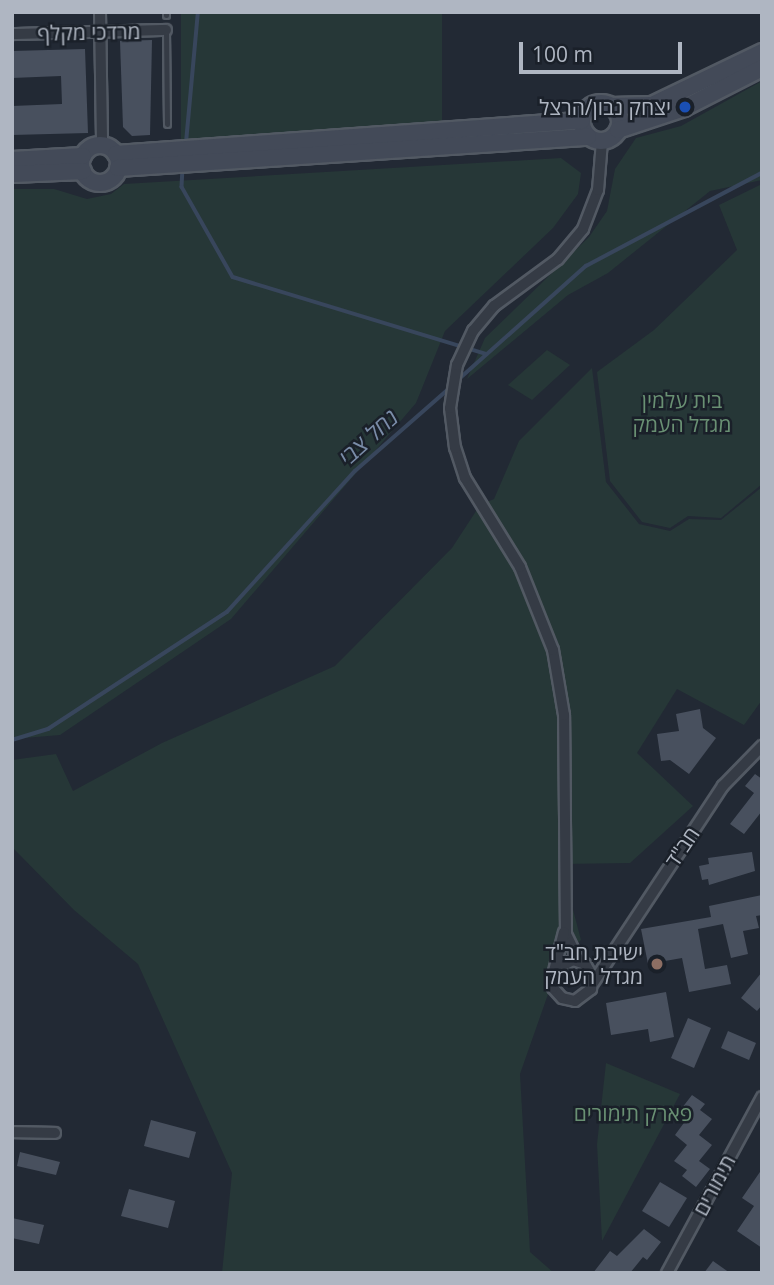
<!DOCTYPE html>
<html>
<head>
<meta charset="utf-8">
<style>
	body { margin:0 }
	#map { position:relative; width:774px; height:1285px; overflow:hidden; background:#222934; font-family:"Open Sans",Heebo,sans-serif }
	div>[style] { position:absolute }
	.green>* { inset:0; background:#263737 }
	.stream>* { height:3.5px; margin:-1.75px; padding:0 1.75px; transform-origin:1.75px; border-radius:1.75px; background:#38465c }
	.building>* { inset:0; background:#48505e }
	.roads { filter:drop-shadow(2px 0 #525963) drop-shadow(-2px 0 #525963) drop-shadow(0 2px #525963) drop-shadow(0 -2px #525963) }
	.lane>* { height:5px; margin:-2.5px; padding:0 2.5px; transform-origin:2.5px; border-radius:2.5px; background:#353b45 }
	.street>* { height:10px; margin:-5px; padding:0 5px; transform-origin:5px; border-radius:5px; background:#353b45 }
	.secondary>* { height:16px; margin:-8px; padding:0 8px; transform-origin:8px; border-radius:8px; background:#434a58 }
	.secondary>.ring { margin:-8px; padding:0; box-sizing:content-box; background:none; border:16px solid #434a58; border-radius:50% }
	.dots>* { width:19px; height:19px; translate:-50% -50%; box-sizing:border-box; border:4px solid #1a2029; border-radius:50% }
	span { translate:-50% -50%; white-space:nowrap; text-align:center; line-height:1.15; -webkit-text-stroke:5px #1a2029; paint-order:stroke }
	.street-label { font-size:21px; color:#afb6c2 }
	.poi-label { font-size:21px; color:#afb6c2 }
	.right { translate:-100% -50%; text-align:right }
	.park-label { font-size:21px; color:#699073 }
	.water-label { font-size:23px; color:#7a8ca8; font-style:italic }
	.frame { position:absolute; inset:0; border:14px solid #afb6c2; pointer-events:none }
	.scale { position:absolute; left:519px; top:42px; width:163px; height:32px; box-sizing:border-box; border:4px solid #afb6c2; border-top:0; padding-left:9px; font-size:21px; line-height:24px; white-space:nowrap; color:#afb6c2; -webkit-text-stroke:5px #1a2029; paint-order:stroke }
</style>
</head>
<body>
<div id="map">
	<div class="green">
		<div style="clip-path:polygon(181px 12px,442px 12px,442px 122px,181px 140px)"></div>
		<div style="clip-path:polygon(762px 81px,762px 180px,710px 191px,608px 273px,568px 295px,467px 379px,485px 338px,589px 237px,607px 211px,615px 169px,636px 138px,681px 126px)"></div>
		<div style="clip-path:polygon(561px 158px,581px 173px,578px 194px,553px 228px,445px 331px,416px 403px,231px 619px,60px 735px,12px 739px,12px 189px,54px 189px,87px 199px,111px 194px,124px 184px)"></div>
		<div style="clip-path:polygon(762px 184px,762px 484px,721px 518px,688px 516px,670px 528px,642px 522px,610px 481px,597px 372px,654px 330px,737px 250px,719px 205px)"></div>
		<div style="clip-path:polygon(547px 350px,570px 365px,532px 400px,508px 385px)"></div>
		<div style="clip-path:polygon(592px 368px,606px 482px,639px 524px,670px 531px,689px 519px,721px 520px,762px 487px,762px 700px,744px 725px,677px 689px,637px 753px,693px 806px,630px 863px,561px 864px,581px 940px,560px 960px,520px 1074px,530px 1252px,554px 1273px,222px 1273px,232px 1173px,138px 964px,74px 910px,12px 847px,12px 760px,56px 754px,73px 791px,162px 743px,335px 666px,452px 548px,480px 505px,494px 499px,519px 441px)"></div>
		<div style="clip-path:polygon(606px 1063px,680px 1094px,602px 1241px,597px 1144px)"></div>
	</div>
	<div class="stream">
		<div style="left:186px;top:143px;width:132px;rotate:-84.8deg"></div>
		<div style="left:183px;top:168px;width:19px;rotate:93deg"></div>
		<div style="left:182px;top:187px;width:103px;rotate:60.5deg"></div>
		<div style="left:233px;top:277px;width:264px;rotate:16.9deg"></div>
		<div style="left:459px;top:379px;width:170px;rotate:-41.7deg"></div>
		<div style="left:586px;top:266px;width:199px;rotate:-27.9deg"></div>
		<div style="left:12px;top:740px;width:38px;rotate:-17deg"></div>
		<div style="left:48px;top:729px;width:214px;rotate:-33.2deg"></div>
		<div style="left:227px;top:612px;width:190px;rotate:-47.8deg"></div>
		<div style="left:355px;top:471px;width:128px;rotate:-41.2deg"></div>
	</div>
	<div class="building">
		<div style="clip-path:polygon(152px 40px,150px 135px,132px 136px,123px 127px,120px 41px)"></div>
		<div style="clip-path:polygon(85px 49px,88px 133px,12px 135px,12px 106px,62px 104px,61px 76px,12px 78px,12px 51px)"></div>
		<div style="clip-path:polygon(700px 709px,703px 728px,716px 738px,689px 774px,670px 760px,661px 761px,657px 734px,679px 731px,676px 714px)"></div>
		<div style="clip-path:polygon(755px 774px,762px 779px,762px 811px,744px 834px,730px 824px,754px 793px,745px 786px)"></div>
		<div style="clip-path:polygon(752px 852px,755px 871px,709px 885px,708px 879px,702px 880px,699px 866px,709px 864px,708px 858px)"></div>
		<div style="clip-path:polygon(762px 895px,762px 915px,756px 916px,759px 928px,743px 931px,748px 954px,731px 958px,723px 924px,698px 929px,705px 969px,727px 965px,731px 984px,689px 992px,682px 958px,648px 964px,641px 929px,711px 917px,709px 906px)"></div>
		<div style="clip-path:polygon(762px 972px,762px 1005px,757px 1011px,741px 998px)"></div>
		<div style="clip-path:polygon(666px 992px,674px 1037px,650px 1042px,648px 1029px,611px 1035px,606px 1003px)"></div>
		<div style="clip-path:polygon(688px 1018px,711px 1028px,694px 1068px,671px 1058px)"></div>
		<div style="clip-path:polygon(728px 1031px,756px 1043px,749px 1060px,721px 1048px)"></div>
		<div style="clip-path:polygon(692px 1095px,705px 1104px,700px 1110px,712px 1119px,699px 1135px,712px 1145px,699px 1161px,710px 1169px,696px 1187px,682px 1176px,687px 1170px,674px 1161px,687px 1145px,675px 1135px,686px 1120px,678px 1113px)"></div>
		<div style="clip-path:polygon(151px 1120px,196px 1132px,189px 1158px,144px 1146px)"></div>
		<div style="clip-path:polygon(20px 1152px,60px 1162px,56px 1175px,17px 1166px)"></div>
		<div style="clip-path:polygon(762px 1169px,762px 1248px,737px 1231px,754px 1206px,742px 1198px)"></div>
		<div style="clip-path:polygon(660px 1182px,687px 1198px,669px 1227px,642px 1211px)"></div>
		<div style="clip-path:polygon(129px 1189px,175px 1201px,168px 1228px,121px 1216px)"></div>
		<div style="clip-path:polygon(12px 1218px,44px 1225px,39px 1244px,12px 1238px)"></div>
		<div style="clip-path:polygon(644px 1229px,661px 1242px,647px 1260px,643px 1257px,630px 1273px,593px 1273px,610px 1251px,617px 1256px)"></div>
		<div style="clip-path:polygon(713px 1261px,730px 1273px,704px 1273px)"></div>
	</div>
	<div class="roads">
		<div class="lane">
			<div style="left:166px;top:12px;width:3px;rotate:90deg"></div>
			<div style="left:166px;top:30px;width:94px;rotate:89.4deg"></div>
		</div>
		<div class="street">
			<div style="left:100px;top:12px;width:133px;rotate:89.1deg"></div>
			<div style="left:12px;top:34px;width:154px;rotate:-1.5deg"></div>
			<div style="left:579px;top:961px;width:30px;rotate:-116deg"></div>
			<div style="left:566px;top:934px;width:219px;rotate:-90.5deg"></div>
			<div style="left:564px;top:715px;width:66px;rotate:-99.6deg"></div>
			<div style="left:553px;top:650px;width:89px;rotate:-111.7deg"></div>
			<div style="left:520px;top:567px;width:105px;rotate:-121.7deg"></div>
			<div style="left:465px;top:478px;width:32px;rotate:-108deg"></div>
			<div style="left:455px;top:448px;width:40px;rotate:-97.1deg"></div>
			<div style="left:450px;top:408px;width:44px;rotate:-80.8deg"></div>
			<div style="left:457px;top:365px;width:38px;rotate:-65deg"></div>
			<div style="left:473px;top:331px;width:33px;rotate:-50deg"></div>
			<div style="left:494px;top:306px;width:79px;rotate:-36.3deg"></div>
			<div style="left:558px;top:259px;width:39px;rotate:-50deg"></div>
			<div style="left:583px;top:229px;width:42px;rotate:-69deg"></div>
			<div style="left:598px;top:190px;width:49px;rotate:-85.3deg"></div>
			<div style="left:556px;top:969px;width:19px;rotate:-28deg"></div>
			<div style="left:573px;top:960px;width:13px;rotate:18deg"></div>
			<div style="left:585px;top:964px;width:14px;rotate:60deg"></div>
			<div style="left:592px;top:976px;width:13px;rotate:94deg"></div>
			<div style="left:591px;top:989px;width:20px;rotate:143deg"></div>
			<div style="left:575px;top:1001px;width:13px;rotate:-167deg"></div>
			<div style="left:562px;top:998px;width:13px;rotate:-132deg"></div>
			<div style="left:553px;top:988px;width:13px;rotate:-90deg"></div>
			<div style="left:553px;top:975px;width:44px;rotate:-75.7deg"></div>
			<div style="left:593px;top:983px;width:236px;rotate:-56.6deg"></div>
			<div style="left:723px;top:786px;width:56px;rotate:-45.7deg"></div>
			<div style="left:12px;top:1132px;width:43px;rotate:1.3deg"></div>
			<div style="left:667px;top:1273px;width:200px;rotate:-61.6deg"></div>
		</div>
		<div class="secondary">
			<div class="ring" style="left:582px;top:103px;width:22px;height:22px"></div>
			<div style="left:611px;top:106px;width:41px;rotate:-1.4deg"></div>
			<div style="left:652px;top:105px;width:122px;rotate:-25.7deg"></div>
			<div style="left:618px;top:130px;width:70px;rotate:-18.4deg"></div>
			<div style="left:684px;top:108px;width:88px;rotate:-27.1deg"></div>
			<div class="ring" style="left:81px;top:145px;width:22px;height:22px"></div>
			<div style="left:116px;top:154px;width:467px;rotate:-4.1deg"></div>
			<div style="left:12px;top:160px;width:71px;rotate:-3.2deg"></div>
			<div style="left:118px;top:168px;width:471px;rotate:-3.8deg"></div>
			<div style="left:12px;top:174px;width:71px;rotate:-2.4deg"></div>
		</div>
	</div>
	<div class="dots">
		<div style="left:685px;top:107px;background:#1a4fb4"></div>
		<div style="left:657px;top:964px;background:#8d6e63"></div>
	</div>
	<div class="street-label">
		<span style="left:89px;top:32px;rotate:-1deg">מרדכי מקלף</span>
		<span style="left:682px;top:847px;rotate:-56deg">חב"ד</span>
		<span style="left:714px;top:1185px;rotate:-62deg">תימורים</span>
	</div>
	<div class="poi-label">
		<span class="right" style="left:671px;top:107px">יצחק נבון/הרצל</span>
		<span class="right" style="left:643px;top:964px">ישיבת חב"ד<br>מגדל העמק</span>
	</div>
	<div class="park-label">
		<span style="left:682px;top:412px">בית עלמין<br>מגדל העמק</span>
		<span style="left:633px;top:1113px">פארק תימורים</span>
	</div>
	<div class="water-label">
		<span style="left:368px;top:437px;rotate:-42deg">נחל צבי</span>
	</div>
	<div class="frame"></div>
	<div class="scale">100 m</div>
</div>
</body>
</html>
